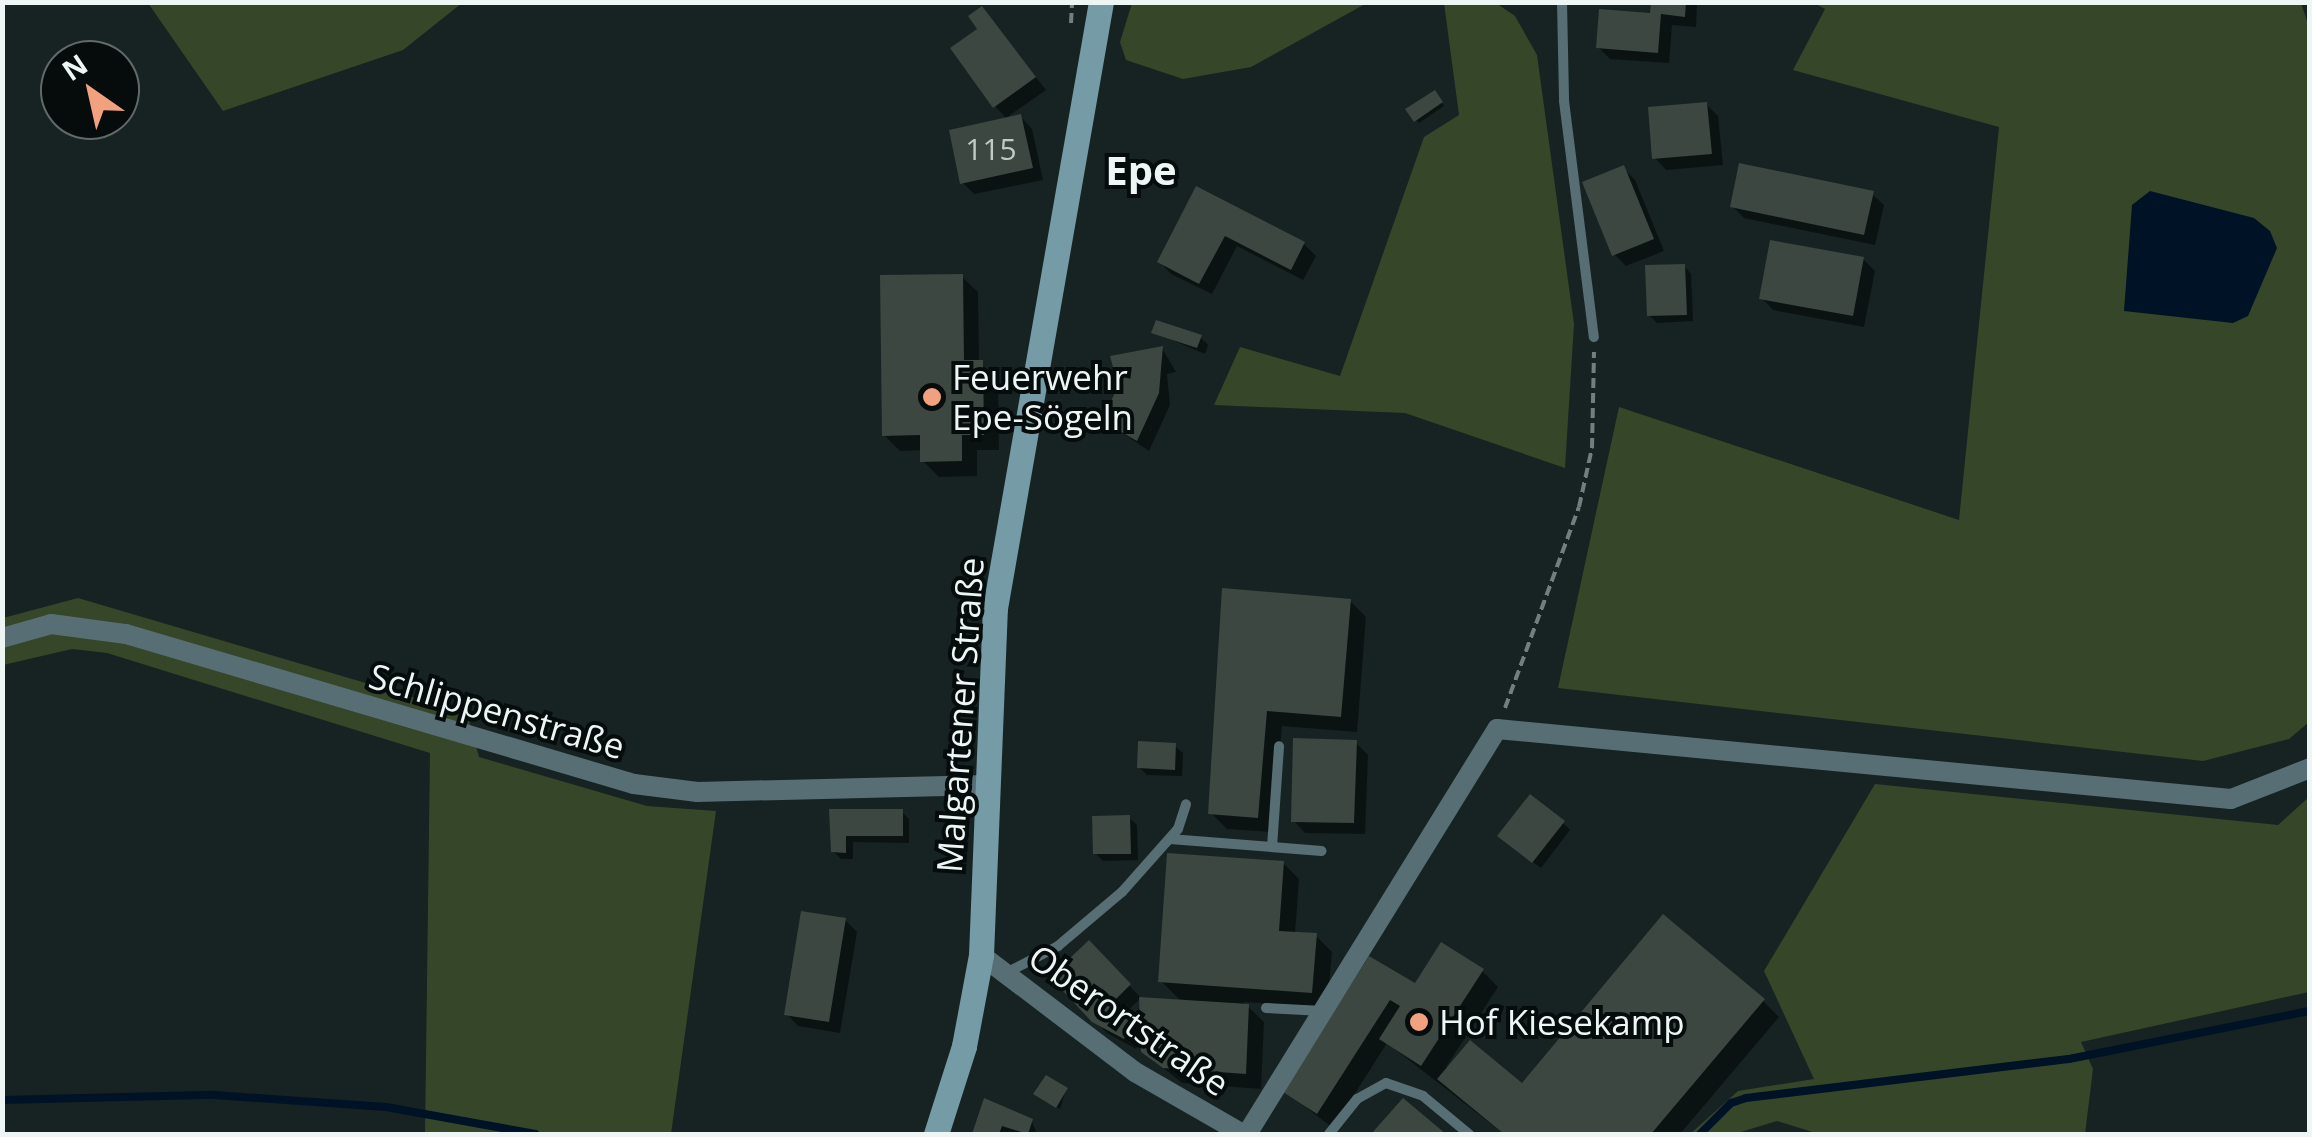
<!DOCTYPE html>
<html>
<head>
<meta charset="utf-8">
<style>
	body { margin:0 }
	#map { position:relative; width:2312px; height:1137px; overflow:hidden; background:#162322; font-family:"Open Sans",sans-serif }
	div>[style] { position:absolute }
	.green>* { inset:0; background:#364629 }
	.water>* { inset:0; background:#001226 }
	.shadow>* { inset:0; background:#0007 }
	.stream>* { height:8px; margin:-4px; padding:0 4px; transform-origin:4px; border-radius:4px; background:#001226 }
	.building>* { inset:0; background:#3b4740 }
	.path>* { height:4px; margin-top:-2px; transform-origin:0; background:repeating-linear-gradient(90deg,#737f7e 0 10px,transparent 0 15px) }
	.lane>* { height:10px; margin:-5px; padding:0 5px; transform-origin:5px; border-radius:5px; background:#576e75 }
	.street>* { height:20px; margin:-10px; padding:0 10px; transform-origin:10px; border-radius:10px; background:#576e75 }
	.secondary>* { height:25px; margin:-12.5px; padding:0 12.5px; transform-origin:12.5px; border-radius:12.5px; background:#759ba6 }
	.dots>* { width:28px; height:28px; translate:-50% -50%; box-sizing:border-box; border:5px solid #060b0b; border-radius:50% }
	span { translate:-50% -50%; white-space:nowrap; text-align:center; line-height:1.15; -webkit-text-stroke:8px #060b0b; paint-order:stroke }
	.number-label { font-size:30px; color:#c0cac8 }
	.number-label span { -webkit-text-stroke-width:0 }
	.poi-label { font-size:35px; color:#edf6f5 }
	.left { translate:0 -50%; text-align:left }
	.street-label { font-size:35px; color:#edf6f5 }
	.quarter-label { font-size:40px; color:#edf6f5; font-weight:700 }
	.frame { position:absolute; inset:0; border:5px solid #edf6f5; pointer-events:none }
	.north { position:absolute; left:40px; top:40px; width:100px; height:100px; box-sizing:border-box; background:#060b0b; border:2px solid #626969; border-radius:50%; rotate:326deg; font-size:28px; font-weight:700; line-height:40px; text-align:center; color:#edf6f5 }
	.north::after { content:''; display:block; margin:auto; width:35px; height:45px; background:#f1a17d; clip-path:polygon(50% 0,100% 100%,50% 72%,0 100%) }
</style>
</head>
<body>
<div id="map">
	<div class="green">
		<div style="clip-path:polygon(148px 3px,462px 3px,403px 50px,223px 111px)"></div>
		<div style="clip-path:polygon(1132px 3px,1132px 2px,1367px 3px,1251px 67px,1183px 79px,1126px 60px,1120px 42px)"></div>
		<div style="clip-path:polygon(1444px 3px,1496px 3px,1515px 16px,1537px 55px,1574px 324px,1565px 468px,1405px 413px,1214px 405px,1240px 347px,1340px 376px,1424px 137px,1459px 115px)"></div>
		<div style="clip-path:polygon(1814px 3px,2301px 3px,2310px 30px,2309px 722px,2289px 739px,2203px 761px,1558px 688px,1619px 407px,1959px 520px,1999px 127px,1793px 70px,1825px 9px)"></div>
		<div style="clip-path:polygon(78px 598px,467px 713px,479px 757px,647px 806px,716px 811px,671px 1134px,425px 1134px,430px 753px,107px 653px,72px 649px,3px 665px,3px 618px)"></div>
		<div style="clip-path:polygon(1875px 784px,2278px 825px,2309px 797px,2309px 992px,2081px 1042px,2093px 1069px,2085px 1134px,1819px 1134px,1777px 1121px,1734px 1134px,1690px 1134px,1738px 1091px,1814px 1079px,1764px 971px)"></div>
	</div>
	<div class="water">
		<div style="clip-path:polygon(2150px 191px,2254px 218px,2270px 231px,2277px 248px,2248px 316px,2233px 323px,2124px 311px,2132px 205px)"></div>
	</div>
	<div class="shadow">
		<div style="clip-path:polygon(1654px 2px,1697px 2px,1696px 27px,1672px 25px,1669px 63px,1610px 59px,1598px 47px,1652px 16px)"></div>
		<div style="clip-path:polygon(982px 9px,1046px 90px,1006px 118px,995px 106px)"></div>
		<div style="clip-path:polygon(1437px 96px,1444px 106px,1419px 123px,1416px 120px)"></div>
		<div style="clip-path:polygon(1707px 105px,1718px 116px,1723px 165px,1666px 170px,1655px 158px)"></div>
		<div style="clip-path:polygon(1021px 117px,1032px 129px,1043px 180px,974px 194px,962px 182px)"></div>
		<div style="clip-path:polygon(1623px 168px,1635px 180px,1664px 251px,1626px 266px,1614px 254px)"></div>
		<div style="clip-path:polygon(1197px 189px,1304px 244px,1316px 256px,1303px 280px,1237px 246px,1212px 294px,1171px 274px,1160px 262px)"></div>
		<div style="clip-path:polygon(1872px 194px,1884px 205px,1875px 245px,1744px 218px,1732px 206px)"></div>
		<div style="clip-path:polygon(1863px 259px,1875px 271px,1864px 327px,1773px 310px,1762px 298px)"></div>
		<div style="clip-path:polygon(1684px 266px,1691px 274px,1693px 321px,1657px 323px,1649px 315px)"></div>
		<div style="clip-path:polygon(962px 277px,978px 292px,979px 362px,998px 378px,999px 450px,977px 450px,977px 476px,939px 477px,923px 461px,923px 450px,900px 451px,884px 435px)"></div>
		<div style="clip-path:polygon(1154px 332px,1201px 338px,1208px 345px,1205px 354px)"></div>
		<div style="clip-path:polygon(1162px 348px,1176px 372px,1167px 374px,1170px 405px,1149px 451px,1105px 421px)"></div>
		<div style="clip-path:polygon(1224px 591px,1350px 601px,1366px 617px,1357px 732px,1282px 726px,1273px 832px,1227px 829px,1211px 813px)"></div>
		<div style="clip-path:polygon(1356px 743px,1368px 755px,1365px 834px,1305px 833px,1294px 821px)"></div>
		<div style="clip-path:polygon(1175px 746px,1183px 753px,1182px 776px,1147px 775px,1139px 767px)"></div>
		<div style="clip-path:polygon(832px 811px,902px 812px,909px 819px,909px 843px,853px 842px,853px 859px,841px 859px,833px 851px)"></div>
		<div style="clip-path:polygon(1129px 818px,1137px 825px,1138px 860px,1103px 861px,1095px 853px)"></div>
		<div style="clip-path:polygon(1563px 823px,1570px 830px,1541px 868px,1508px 844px)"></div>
		<div style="clip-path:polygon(1283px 863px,1299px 879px,1295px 934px,1316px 936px,1332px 952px,1327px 1007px,1243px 1002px,1264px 1022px,1261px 1089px,1182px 1083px,1143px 1051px,1143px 1038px,1136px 1049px,1107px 1033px,1053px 977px,1089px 943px,1141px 998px,1123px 1015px,1143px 1031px,1182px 1002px,1161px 981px)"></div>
		<div style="clip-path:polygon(845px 920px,857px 932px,840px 1033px,798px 1026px,787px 1014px)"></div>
		<div style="clip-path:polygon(1372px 958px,1416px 986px,1482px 971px,1498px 987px,1446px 1067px,1522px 1087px,1763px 1001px,1779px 1017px,1680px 1134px,1504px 1134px,1387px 1043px,1333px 1128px,1286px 1092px)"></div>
		<div style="clip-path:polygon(1066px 1090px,1060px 1109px,1040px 1097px)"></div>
		<div style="clip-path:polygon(986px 1102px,1032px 1122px,1037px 1134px,974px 1134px)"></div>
	</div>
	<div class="stream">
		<div style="left:2px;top:1100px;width:212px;rotate:-1.4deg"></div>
		<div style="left:214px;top:1095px;width:172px;rotate:4deg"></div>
		<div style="left:386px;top:1107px;width:152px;rotate:10.2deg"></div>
		<div style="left:1700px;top:1134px;width:44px;rotate:-45deg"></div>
		<div style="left:1731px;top:1103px;width:16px;rotate:-18deg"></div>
		<div style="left:1746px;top:1098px;width:325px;rotate:-6.9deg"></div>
		<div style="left:2069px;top:1059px;width:246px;rotate:-11.3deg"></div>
	</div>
	<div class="building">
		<div style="clip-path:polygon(1651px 2px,1686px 2px,1685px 17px,1661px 14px,1658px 53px,1596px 48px,1599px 9px,1650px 13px)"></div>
		<div style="clip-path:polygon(982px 6px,1036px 77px,993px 108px,950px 48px,977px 29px,968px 16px)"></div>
		<div style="clip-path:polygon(1435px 90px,1443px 102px,1414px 122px,1405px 109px)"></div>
		<div style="clip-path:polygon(1707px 102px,1712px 154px,1652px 159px,1648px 107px)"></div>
		<div style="clip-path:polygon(1021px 114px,1033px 168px,960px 184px,949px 130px)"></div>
		<div style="clip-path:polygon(1739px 163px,1874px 191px,1864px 235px,1730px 207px)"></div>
		<div style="clip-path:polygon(1624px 165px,1654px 239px,1612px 256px,1582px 182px)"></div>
		<div style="clip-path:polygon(1196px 186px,1305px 242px,1291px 270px,1225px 236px,1199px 284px,1157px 262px)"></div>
		<div style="clip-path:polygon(1770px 240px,1864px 257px,1853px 316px,1759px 299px)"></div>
		<div style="clip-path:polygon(1685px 264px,1687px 315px,1647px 316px,1645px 265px)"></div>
		<div style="clip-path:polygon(963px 274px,964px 360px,983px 360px,984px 435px,962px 435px,962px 461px,920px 462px,920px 435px,882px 436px,880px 275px)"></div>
		<div style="clip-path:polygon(1156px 320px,1202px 335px,1197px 348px,1151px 333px)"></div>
		<div style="clip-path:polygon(1163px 346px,1159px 393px,1137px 441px,1102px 421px,1118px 386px,1110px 356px)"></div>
		<div style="clip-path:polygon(1222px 588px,1351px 599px,1341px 717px,1267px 711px,1258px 818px,1208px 814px)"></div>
		<div style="clip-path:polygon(1293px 738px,1357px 740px,1354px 823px,1291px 822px)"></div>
		<div style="clip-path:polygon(1138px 741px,1176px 743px,1175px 770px,1137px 768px)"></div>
		<div style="clip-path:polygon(1530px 794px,1565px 821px,1532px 863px,1497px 836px)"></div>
		<div style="clip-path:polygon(829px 809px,903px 809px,903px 836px,846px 836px,846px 853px,831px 852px)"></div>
		<div style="clip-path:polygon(1130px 815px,1131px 854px,1093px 854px,1092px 816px)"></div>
		<div style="clip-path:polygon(1167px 853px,1284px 861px,1279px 931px,1317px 933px,1312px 993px,1158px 982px)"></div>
		<div style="clip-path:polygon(801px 911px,846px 918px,829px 1022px,784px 1015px)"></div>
		<div style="clip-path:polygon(1663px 914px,1765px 999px,1651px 1134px,1504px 1134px,1437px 1079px,1470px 1040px,1522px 1083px)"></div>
		<div style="clip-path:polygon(1089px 940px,1131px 984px,1110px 1005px,1135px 1020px,1124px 1039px,1092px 1022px,1050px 977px)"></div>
		<div style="clip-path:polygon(1441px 942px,1484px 969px,1421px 1066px,1379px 1039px,1400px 1006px,1390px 1000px,1317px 1114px,1283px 1092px,1369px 956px,1415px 983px)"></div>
		<div style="clip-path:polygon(1139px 997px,1249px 1004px,1246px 1074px,1163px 1068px,1141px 1052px)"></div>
		<div style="clip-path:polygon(1046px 1075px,1068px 1088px,1056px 1108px,1033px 1094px)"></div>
		<div style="clip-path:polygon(984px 1098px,1033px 1119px,1028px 1134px,1002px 1126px,999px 1134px,972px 1134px)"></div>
		<div style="clip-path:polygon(1403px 1098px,1446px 1134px,1371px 1134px)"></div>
	</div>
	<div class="path">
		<div style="left:1071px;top:23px;width:21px;rotate:-87deg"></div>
		<div style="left:1505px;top:708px;width:214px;rotate:-69.8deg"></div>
		<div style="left:1579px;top:507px;width:60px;rotate:-77.6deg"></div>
		<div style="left:1592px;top:448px;width:96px;rotate:-88.8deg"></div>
	</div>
	<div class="lane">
		<div style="left:1562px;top:2px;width:99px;rotate:88.8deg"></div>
		<div style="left:1564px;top:101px;width:238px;rotate:82.8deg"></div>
		<div style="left:1170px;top:839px;width:152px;rotate:4.5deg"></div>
		<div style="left:1272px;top:847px;width:101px;rotate:-86deg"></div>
		<div style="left:1006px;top:973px;width:59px;rotate:-27.4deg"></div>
		<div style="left:1058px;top:946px;width:84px;rotate:-40.2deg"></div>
		<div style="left:1122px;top:892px;width:84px;rotate:-48.4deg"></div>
		<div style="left:1178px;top:829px;width:26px;rotate:-72deg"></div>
		<div style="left:1266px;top:1008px;width:57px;rotate:3deg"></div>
		<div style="left:1329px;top:1134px;width:45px;rotate:-51.3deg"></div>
		<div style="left:1357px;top:1099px;width:33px;rotate:-29deg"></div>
		<div style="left:1386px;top:1083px;width:39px;rotate:19deg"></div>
		<div style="left:1423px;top:1096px;width:60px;rotate:39.6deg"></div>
	</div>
	<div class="street">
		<div style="left:2px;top:638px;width:51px;rotate:-15.9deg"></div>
		<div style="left:51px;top:624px;width:76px;rotate:7.6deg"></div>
		<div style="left:126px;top:634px;width:530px;rotate:16.45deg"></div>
		<div style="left:634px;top:784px;width:64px;rotate:7.2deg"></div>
		<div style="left:697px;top:792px;width:290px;rotate:-1.4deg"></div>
		<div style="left:981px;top:955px;width:193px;rotate:37.2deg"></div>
		<div style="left:1135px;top:1072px;width:125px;rotate:29.9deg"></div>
		<div style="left:1247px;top:1134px;width:476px;rotate:-58.3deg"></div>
		<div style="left:1497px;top:729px;width:737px;rotate:5.45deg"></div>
		<div style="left:2231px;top:799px;width:85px;rotate:-21.4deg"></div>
	</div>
	<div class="secondary">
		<div style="left:936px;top:1134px;width:92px;rotate:-72.3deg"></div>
		<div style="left:964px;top:1046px;width:93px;rotate:-79.4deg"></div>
		<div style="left:981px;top:955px;width:347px;rotate:-87.7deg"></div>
		<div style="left:995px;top:608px;width:615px;rotate:-80.08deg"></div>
	</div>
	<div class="dots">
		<div style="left:932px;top:397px;background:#f1a17d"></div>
		<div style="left:1419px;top:1022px;background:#f1a17d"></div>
	</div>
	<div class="number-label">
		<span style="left:991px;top:149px">115</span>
	</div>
	<div class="poi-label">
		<span class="left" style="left:952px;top:397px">Feuerwehr<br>Epe-Sögeln</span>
		<span class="left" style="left:1439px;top:1022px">Hof Kiesekamp</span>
	</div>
	<div class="street-label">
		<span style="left:497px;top:711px;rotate:16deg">Schlippenstraße</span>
		<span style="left:960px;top:715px;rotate:-86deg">Malgartener Straße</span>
		<span style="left:1129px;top:1020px;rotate:35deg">Oberortstraße</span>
	</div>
	<div class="quarter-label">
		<span style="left:1141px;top:170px">Epe</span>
	</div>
	<div class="frame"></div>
	<div class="north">N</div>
</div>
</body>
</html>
